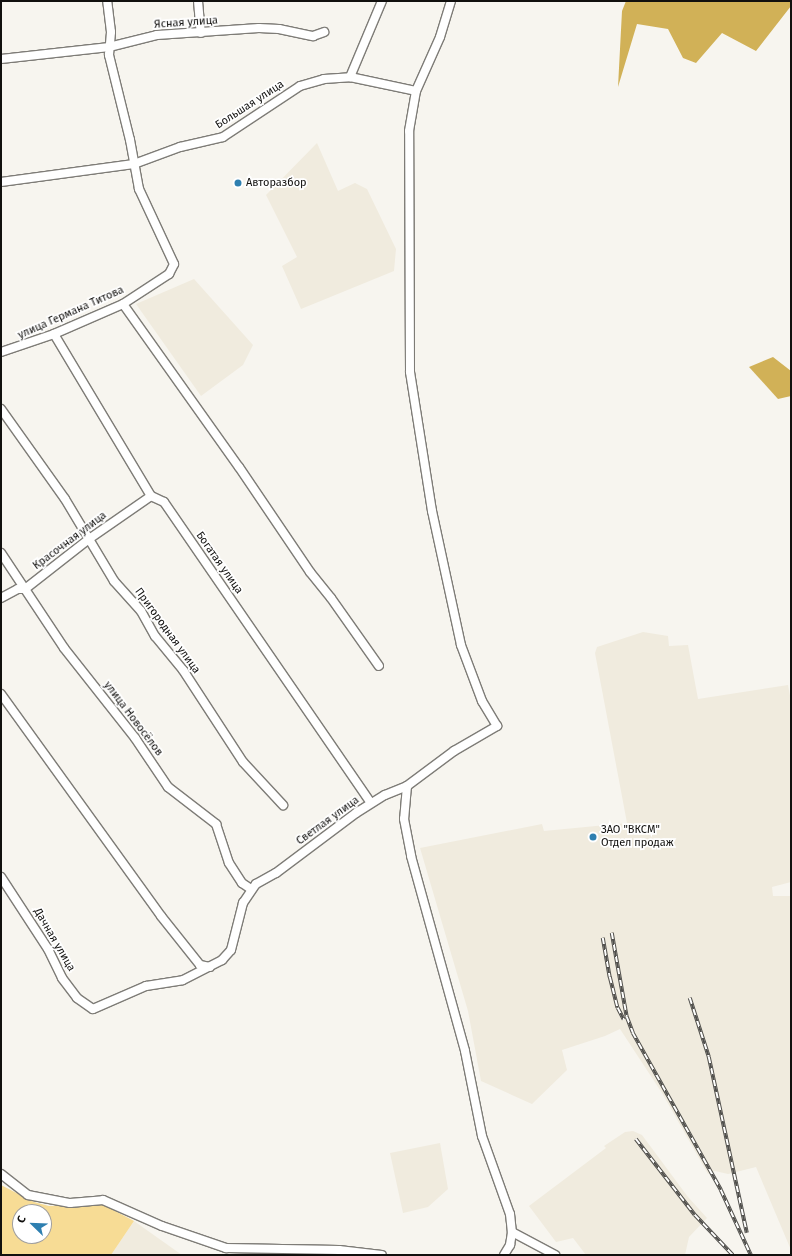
<!DOCTYPE html>
<html>
<head>
<meta charset="utf-8">
<style>
	body { margin:0 }
	#map { position:relative; width:792px; height:1256px; overflow:hidden; background:#f7f5ef; font-family:"Fira Sans",sans-serif }
	div>[style] { position:absolute }
	.built>* { inset:0; background:#f0ebde }
	.green>* { inset:0; background:#f7dc95 }
	.forest>* { inset:0; background:#d1b157 }
	.roads { filter:drop-shadow(1px 0 #7e7c77) drop-shadow(-1px 0 #7e7c77) drop-shadow(0 1px #7e7c77) drop-shadow(0 -1px #7e7c77) }
	.minor>* { height:8px; margin:-4px; padding:0 4px; transform-origin:4px; border-radius:4px; background:#fff }
	.rail>* { height:3.5px; margin-top:-1.75px; transform-origin:0; background:repeating-linear-gradient(90deg,#fff 0 6px,#504f4c 0 12px); box-sizing:border-box; border-block:1px solid #504f4c }
	.dots>* { width:11px; height:11px; translate:-50% -50%; box-sizing:border-box; border:2px solid #fff; border-radius:50% }
	span { translate:-50% -50%; white-space:nowrap; text-align:center; line-height:1.15; -webkit-text-stroke:3.5px #fff; paint-order:stroke }
	.street-label { font-size:11px; color:#11100e }
	.poi-label { font-size:11px; color:#11100e }
	.left { translate:0 -50%; text-align:left }
	.frame { position:absolute; inset:0; border:2px solid #11100e; pointer-events:none }
	.north { position:absolute; left:12px; top:1204px; width:40px; height:40px; box-sizing:border-box; background:#fff; border:1px solid #a09f9f; border-radius:50%; rotate:293deg; font-size:11px; font-weight:700; line-height:16px; text-align:center; color:#11100e }
	.north::after { content:''; display:block; margin:auto; width:14px; height:18px; background:#2e7fb0; clip-path:polygon(50% 0,100% 100%,50% 72%,0 100%) }
</style>
</head>
<body>
<div id="map">
	<div class="built">
		<div style="clip-path:polygon(317px 143px,338px 191px,355px 183px,367px 189px,396px 249px,394px 271px,301px 309px,282px 266px,297px 257px,266px 195px)"></div>
		<div style="clip-path:polygon(194px 279px,253px 345px,243px 365px,201px 396px,136px 304px)"></div>
		<div style="clip-path:polygon(643px 632px,668px 636px,669px 646px,688px 645px,698px 699px,788px 685px,791px 701px,791px 882px,772px 887px,773px 896px,791px 896px,791px 1250px,756px 1167px,728px 1174px,715px 1171px,708px 1174px,662px 1093px,620px 1029px,605px 1036px,562px 1050px,567px 1070px,532px 1104px,481px 1081px,468px 1011px,420px 848px,542px 824px,544px 831px,627px 823px,595px 653px,597px 647px)"></div>
		<div style="clip-path:polygon(633px 1131px,642px 1135px,688px 1197px,707px 1218px,689px 1237px,685px 1255px,586px 1255px,573px 1238px,556px 1242px,529px 1206px,606px 1148px,604px 1146px,625px 1132px)"></div>
		<div style="clip-path:polygon(440px 1143px,448px 1189px,428px 1207px,403px 1213px,390px 1153px)"></div>
		<div style="clip-path:polygon(134px 1221px,182px 1255px,111px 1255px)"></div>
	</div>
	<div class="green">
		<div style="clip-path:polygon(evenodd,1px 1185px,34px 1202px,49px 1206px,102px 1204px,134px 1221px,111px 1255px,1px 1255px,1px 1185px,20px 1212px,44px 1212px,44px 1236px,20px 1236px,20px 1212px)"></div>
	</div>
	<div class="forest">
		<div style="clip-path:polygon(626px 1px,791px 1px,791px 6px,756px 51px,722px 33px,696px 63px,683px 58px,668px 29px,637px 24px,618px 87px,622px 11px)"></div>
		<div style="clip-path:polygon(773px 357px,791px 371px,791px 396px,778px 399px,749px 367px)"></div>
	</div>
	<div class="roads">
		<div class="minor">
			<div style="left:198px;top:1px;width:32px;rotate:85deg"></div>
			<div style="left:1px;top:59px;width:109px;rotate:-6.3deg"></div>
			<div style="left:109px;top:47px;width:49px;rotate:-14deg"></div>
			<div style="left:157px;top:35px;width:102px;rotate:-3.9deg"></div>
			<div style="left:259px;top:28px;width:20px;rotate:3deg"></div>
			<div style="left:279px;top:29px;width:35px;rotate:12deg"></div>
			<div style="left:313px;top:36px;width:12px;rotate:-20deg"></div>
			<div style="left:350px;top:77px;width:82px;rotate:-67.2deg"></div>
			<div style="left:1px;top:182px;width:134px;rotate:-7.7deg"></div>
			<div style="left:134px;top:164px;width:49px;rotate:-20.3deg"></div>
			<div style="left:180px;top:147px;width:44px;rotate:-13.1deg"></div>
			<div style="left:223px;top:137px;width:92px;rotate:-33.5deg"></div>
			<div style="left:300px;top:86px;width:25px;rotate:-16deg"></div>
			<div style="left:324px;top:79px;width:26px;rotate:-4deg"></div>
			<div style="left:350px;top:77px;width:67px;rotate:12deg"></div>
			<div style="left:123px;top:304px;width:200px;rotate:54.6deg"></div>
			<div style="left:239px;top:467px;width:127px;rotate:55.9deg"></div>
			<div style="left:310px;top:572px;width:33px;rotate:51deg"></div>
			<div style="left:331px;top:598px;width:83px;rotate:54.8deg"></div>
			<div style="left:54px;top:334px;width:189px;rotate:59.1deg"></div>
			<div style="left:151px;top:496px;width:14px;rotate:25deg"></div>
			<div style="left:164px;top:502px;width:365px;rotate:55.5deg"></div>
			<div style="left:1px;top:352px;width:56px;rotate:-18.8deg"></div>
			<div style="left:54px;top:334px;width:75px;rotate:-23.5deg"></div>
			<div style="left:123px;top:304px;width:55px;rotate:-33.1deg"></div>
			<div style="left:169px;top:274px;width:11px;rotate:-63deg"></div>
			<div style="left:174px;top:264px;width:83px;rotate:-115deg"></div>
			<div style="left:139px;top:189px;width:50px;rotate:-100.4deg"></div>
			<div style="left:130px;top:140px;width:88px;rotate:-103.9deg"></div>
			<div style="left:109px;top:55px;width:23px;rotate:-85deg"></div>
			<div style="left:111px;top:32px;width:31px;rotate:-97deg"></div>
			<div style="left:1px;top:409px;width:110px;rotate:54.6deg"></div>
			<div style="left:65px;top:499px;width:96px;rotate:59.1deg"></div>
			<div style="left:114px;top:581px;width:40px;rotate:48deg"></div>
			<div style="left:141px;top:611px;width:29px;rotate:61deg"></div>
			<div style="left:155px;top:636px;width:44px;rotate:50.5deg"></div>
			<div style="left:183px;top:670px;width:110px;rotate:56.9deg"></div>
			<div style="left:243px;top:762px;width:59px;rotate:47.1deg"></div>
			<div style="left:1px;top:553px;width:114px;rotate:56.4deg"></div>
			<div style="left:64px;top:648px;width:115px;rotate:51.7deg"></div>
			<div style="left:135px;top:738px;width:59px;rotate:56deg"></div>
			<div style="left:168px;top:787px;width:61px;rotate:37.6deg"></div>
			<div style="left:216px;top:824px;width:41px;rotate:71.6deg"></div>
			<div style="left:229px;top:863px;width:24px;rotate:57deg"></div>
			<div style="left:242px;top:883px;width:11px;rotate:34deg"></div>
			<div style="left:1px;top:598px;width:19px;rotate:-28deg"></div>
			<div style="left:18px;top:589px;width:7px"></div>
			<div style="left:25px;top:589px;width:81px;rotate:-38deg"></div>
			<div style="left:89px;top:539px;width:75px;rotate:-34.7deg"></div>
			<div style="left:1px;top:694px;width:274px;rotate:54.2deg"></div>
			<div style="left:161px;top:916px;width:63px;rotate:51.5deg"></div>
			<div style="left:200px;top:965px;width:10px;rotate:11deg"></div>
			<div style="left:407px;top:786px;width:33px;rotate:95deg"></div>
			<div style="left:404px;top:819px;width:38px;rotate:79deg"></div>
			<div style="left:411px;top:856px;width:202px;rotate:74.5deg"></div>
			<div style="left:465px;top:1051px;width:87px;rotate:78.7deg"></div>
			<div style="left:482px;top:1136px;width:83px;rotate:70.3deg"></div>
			<div style="left:510px;top:1214px;width:18px;rotate:84deg"></div>
			<div style="left:512px;top:1232px;width:49px;rotate:28.1deg"></div>
			<div style="left:1px;top:877px;width:86px;rotate:56.9deg"></div>
			<div style="left:48px;top:949px;width:32px;rotate:64deg"></div>
			<div style="left:62px;top:978px;width:25px;rotate:53deg"></div>
			<div style="left:77px;top:998px;width:19px;rotate:35deg"></div>
			<div style="left:93px;top:1009px;width:58px;rotate:-23.5deg"></div>
			<div style="left:146px;top:986px;width:37px;rotate:-9deg"></div>
			<div style="left:183px;top:980px;width:44px;rotate:-27.1deg"></div>
			<div style="left:222px;top:960px;width:13px;rotate:-48deg"></div>
			<div style="left:231px;top:950px;width:49px;rotate:-75.7deg"></div>
			<div style="left:243px;top:903px;width:23px;rotate:-56deg"></div>
			<div style="left:256px;top:884px;width:23px;rotate:-29deg"></div>
			<div style="left:276px;top:873px;width:100px;rotate:-36.9deg"></div>
			<div style="left:356px;top:813px;width:34px;rotate:-32deg"></div>
			<div style="left:385px;top:795px;width:24px;rotate:-22deg"></div>
			<div style="left:407px;top:786px;width:59px;rotate:-36.7deg"></div>
			<div style="left:454px;top:751px;width:50px;rotate:-30.2deg"></div>
			<div style="left:497px;top:726px;width:29px;rotate:-121deg"></div>
			<div style="left:482px;top:701px;width:60px;rotate:-110.6deg"></div>
			<div style="left:461px;top:645px;width:137px;rotate:-102.2deg"></div>
			<div style="left:432px;top:511px;width:141px;rotate:-99deg"></div>
			<div style="left:410px;top:372px;width:241px;rotate:-90.2deg"></div>
			<div style="left:409px;top:131px;width:41px;rotate:-80.1deg"></div>
			<div style="left:416px;top:91px;width:59px;rotate:-66deg"></div>
			<div style="left:440px;top:37px;width:38px;rotate:-73deg"></div>
			<div style="left:1px;top:1174px;width:34px;rotate:38deg"></div>
			<div style="left:28px;top:1195px;width:43px;rotate:10.8deg"></div>
			<div style="left:70px;top:1203px;width:33px;rotate:-5deg"></div>
			<div style="left:103px;top:1200px;width:64px;rotate:23.8deg"></div>
			<div style="left:162px;top:1226px;width:68px;rotate:19deg"></div>
			<div style="left:226px;top:1248px;width:113px;rotate:1deg"></div>
			<div style="left:339px;top:1250px;width:43px;rotate:6.6deg"></div>
			<div style="left:504px;top:1255px;width:12px;rotate:-59deg"></div>
			<div style="left:510px;top:1245px;width:13px;rotate:-81deg"></div>
		</div>
	</div>
	<div class="rail">
		<div style="left:612px;top:933px;width:85px;rotate:79.9deg"></div>
		<div style="left:627px;top:1017px;width:17px;rotate:69deg"></div>
		<div style="left:633px;top:1033px;width:180px;rotate:60.7deg"></div>
		<div style="left:721px;top:1190px;width:72px;rotate:65.2deg"></div>
		<div style="left:603px;top:938px;width:40px;rotate:80deg"></div>
		<div style="left:610px;top:977px;width:32px;rotate:76deg"></div>
		<div style="left:618px;top:1008px;width:13px;rotate:63deg"></div>
		<div style="left:690px;top:998px;width:62px;rotate:72.1deg"></div>
		<div style="left:709px;top:1057px;width:180px;rotate:77.8deg"></div>
		<div style="left:636px;top:1139px;width:96px;rotate:52.2deg"></div>
		<div style="left:695px;top:1215px;width:55px;rotate:46.5deg"></div>
	</div>
	<div class="dots">
		<div style="left:238px;top:183px;background:#2e7fb0"></div>
		<div style="left:593px;top:837px;background:#2e7fb0"></div>
	</div>
	<div class="street-label">
		<span style="left:186px;top:23px;rotate:-4deg">Ясная улица</span>
		<span style="left:250px;top:105px;rotate:-33deg">Большая улица</span>
		<span style="left:71px;top:313px;rotate:-24deg">улица Германа Титова</span>
		<span style="left:70px;top:541px;rotate:-37deg">Красочная улица</span>
		<span style="left:219px;top:563px;rotate:55deg">Богатая улица</span>
		<span style="left:167px;top:631px;rotate:54deg">Пригородная улица</span>
		<span style="left:133px;top:719px;rotate:53deg">улица Новосёлов</span>
		<span style="left:328px;top:821px;rotate:-36deg">Светлая улица</span>
		<span style="left:54px;top:940px;rotate:60deg">Дачная улица</span>
	</div>
	<div class="poi-label">
		<span class="left" style="left:246px;top:183px">Авторазбор</span>
		<span class="left" style="left:601px;top:837px">ЗАО "ВКСМ"<br>Отдел продаж</span>
	</div>
	<div class="frame"></div>
	<div class="north">С</div>
</div>
</body>
</html>
